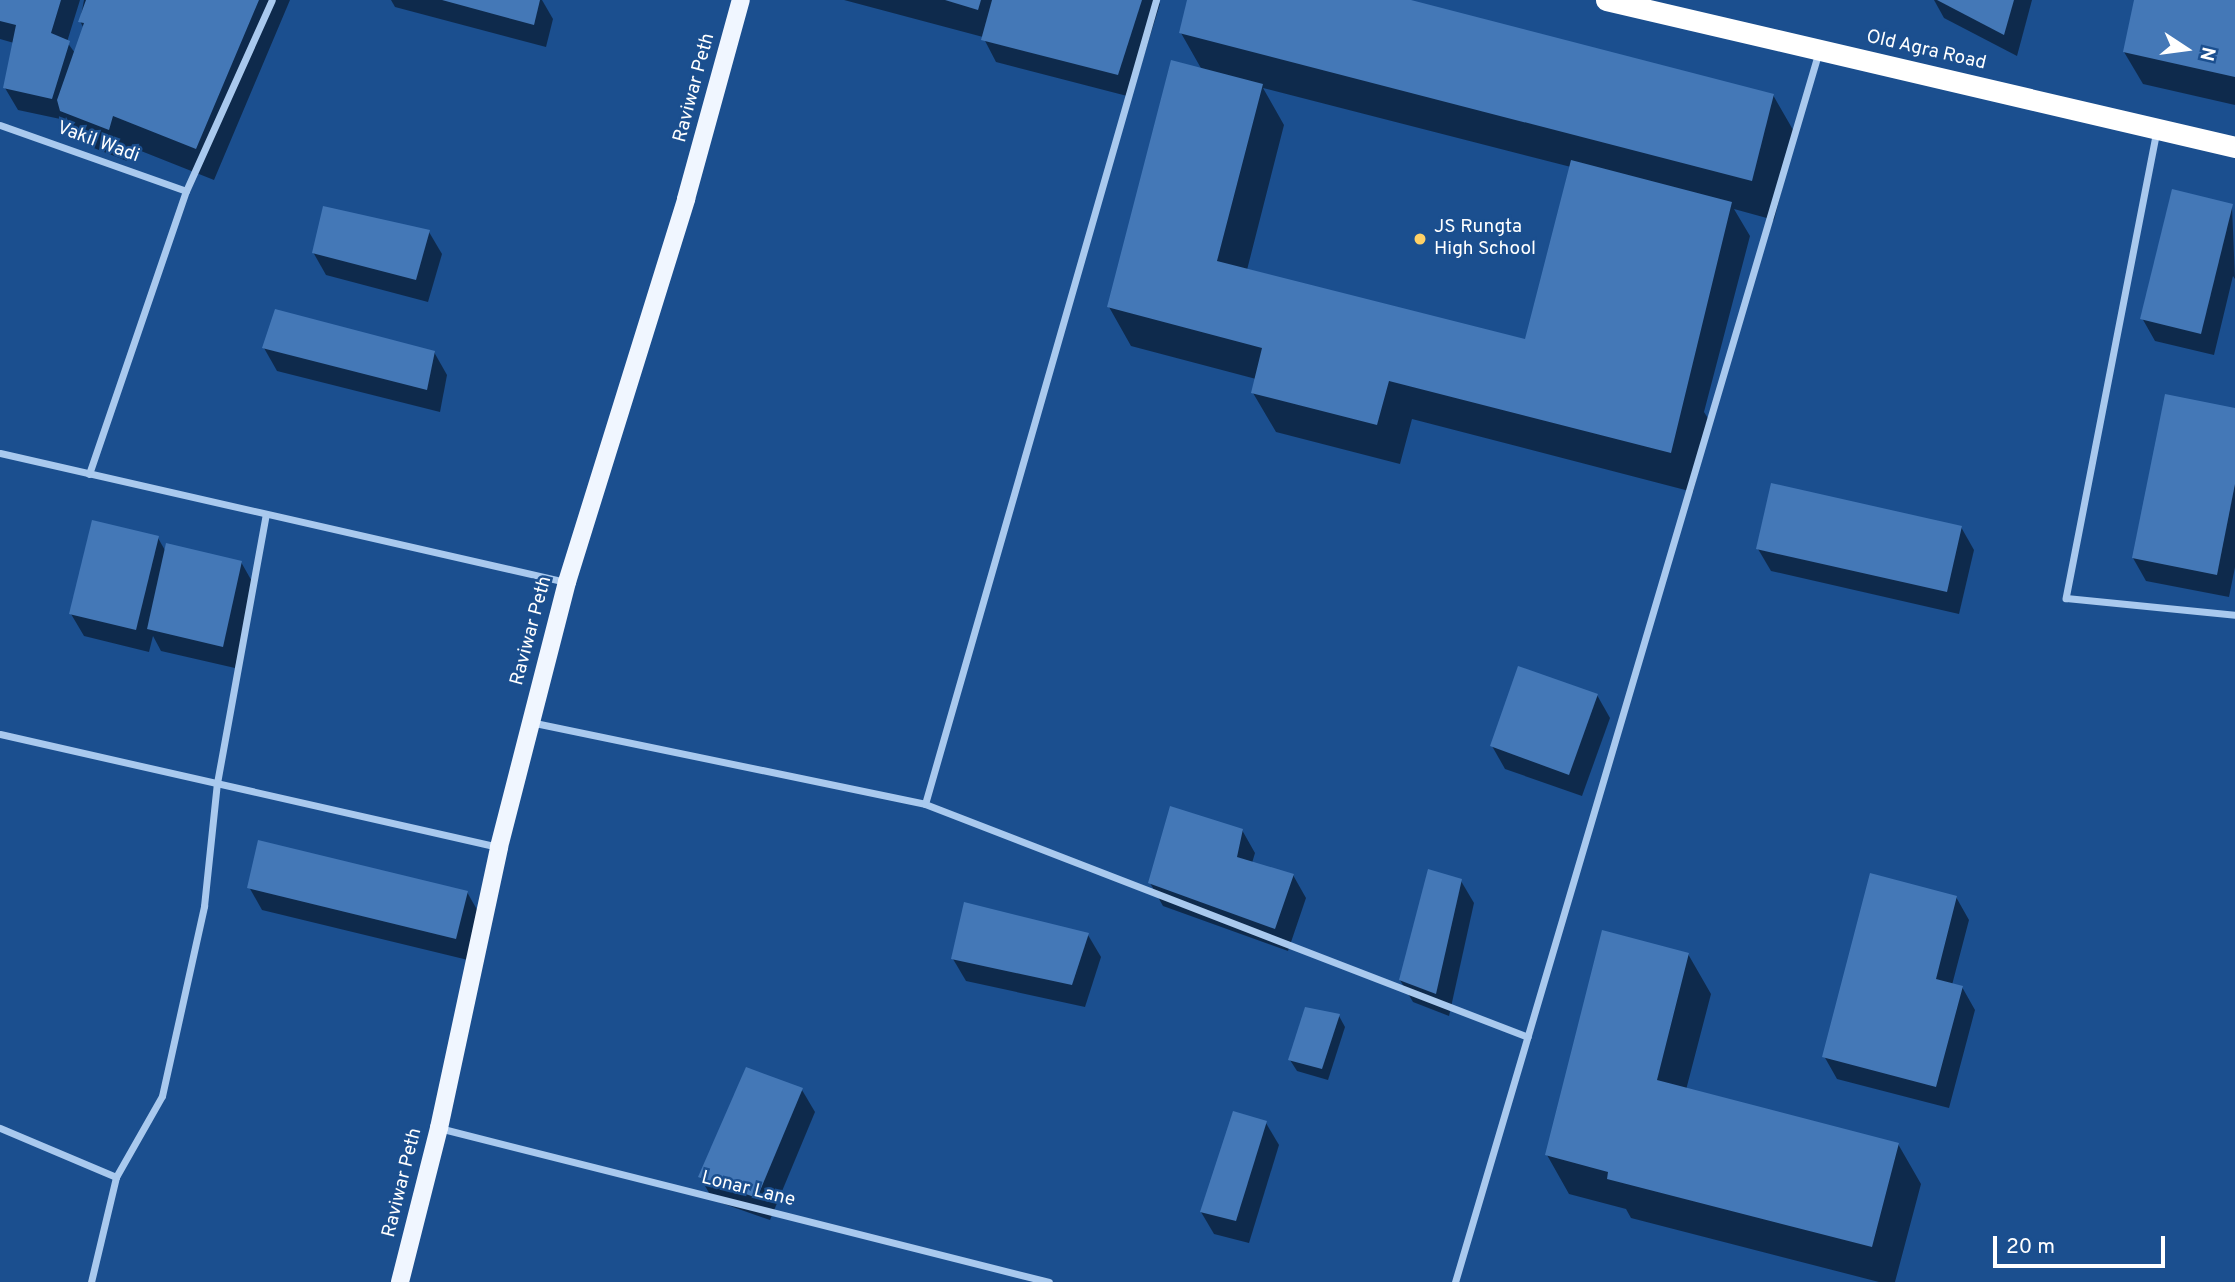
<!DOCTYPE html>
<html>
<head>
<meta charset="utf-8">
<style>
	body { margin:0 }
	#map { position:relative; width:2235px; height:1282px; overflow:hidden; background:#1b4f8f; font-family:Overpass,sans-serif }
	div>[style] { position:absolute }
	.shadow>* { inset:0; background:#0007 }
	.building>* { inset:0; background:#4478b7 }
	.street>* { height:7px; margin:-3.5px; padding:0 3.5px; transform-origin:3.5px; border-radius:3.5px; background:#a9c9ee }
	.primary>* { height:18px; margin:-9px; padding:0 9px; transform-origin:9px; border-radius:9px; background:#f0f6ff }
	.highway>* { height:21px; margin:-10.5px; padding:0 10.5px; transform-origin:10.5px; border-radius:10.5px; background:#fff }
	.dots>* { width:19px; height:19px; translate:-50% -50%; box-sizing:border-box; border:4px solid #1b4f8f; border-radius:50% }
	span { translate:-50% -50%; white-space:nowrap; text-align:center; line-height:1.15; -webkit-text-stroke:5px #1b4f8f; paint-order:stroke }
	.street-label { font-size:19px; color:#fff }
	.poi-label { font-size:19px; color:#fff }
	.left { translate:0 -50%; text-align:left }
	.north { position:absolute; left:2151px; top:14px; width:70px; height:70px; -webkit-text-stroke:5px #1b4f8f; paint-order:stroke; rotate:103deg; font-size:19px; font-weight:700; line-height:28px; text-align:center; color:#fff }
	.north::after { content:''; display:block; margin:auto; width:24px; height:32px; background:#fff; clip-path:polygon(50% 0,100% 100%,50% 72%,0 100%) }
	.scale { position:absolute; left:1993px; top:1236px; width:172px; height:32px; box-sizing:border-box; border:4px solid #fff; border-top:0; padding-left:9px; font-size:21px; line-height:24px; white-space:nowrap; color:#fff; -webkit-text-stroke:5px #1b4f8f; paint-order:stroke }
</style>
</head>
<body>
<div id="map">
	<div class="shadow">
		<div style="clip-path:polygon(0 0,80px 0,67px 42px,75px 53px,84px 29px,80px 21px,84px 0,290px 0,214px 180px,131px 147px,127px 161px,81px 143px,66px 117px,65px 120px,18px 110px,5px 88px,14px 43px,0 39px)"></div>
		<div style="clip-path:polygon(391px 0,542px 0,553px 19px,546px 47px,395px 7px)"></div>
		<div style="clip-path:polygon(844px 0,1158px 0,1160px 4px,1131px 97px,996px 62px,983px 37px)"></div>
		<div style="clip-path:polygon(evenodd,1189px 0,1404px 0,1773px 95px,1796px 135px,1774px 220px,1734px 209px,1750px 236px,1704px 412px,1711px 423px,1693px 492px,1412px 419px,1400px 464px,1276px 432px,1253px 393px,1256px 379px,1131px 346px,1109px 307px,1202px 70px,1181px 33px,1189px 0,1263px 88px,1571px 167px,1529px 342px,1247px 270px,1284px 125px,1263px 88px)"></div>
		<div style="clip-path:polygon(1934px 0,2032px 0,2017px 56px,1944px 18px)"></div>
		<div style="clip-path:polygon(2135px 0,2235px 0,2235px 105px,2143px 84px,2124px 52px)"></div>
		<div style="clip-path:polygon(2232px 206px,2235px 279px,2233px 276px,2214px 355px,2155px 341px,2142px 318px)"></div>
		<div style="clip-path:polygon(429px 232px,442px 254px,428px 302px,326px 275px,313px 252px)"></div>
		<div style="clip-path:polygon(264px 348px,434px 352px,447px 375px,440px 412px,277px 371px)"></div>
		<div style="clip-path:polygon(2235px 410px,2235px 567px,2229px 597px,2146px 581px,2133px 558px)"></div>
		<div style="clip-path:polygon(1961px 527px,1974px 550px,1959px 614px,1771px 571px,1758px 549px)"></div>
		<div style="clip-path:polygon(158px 538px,166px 552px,241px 562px,254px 585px,235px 668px,161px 651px,153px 636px,149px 652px,84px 636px,71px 614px)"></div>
		<div style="clip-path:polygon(1597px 695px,1610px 718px,1582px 796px,1505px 769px,1492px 746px)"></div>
		<div style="clip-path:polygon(1242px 830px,1255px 853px,1252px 863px,1293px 875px,1306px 898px,1288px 951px,1163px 906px,1150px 883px)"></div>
		<div style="clip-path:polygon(1461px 881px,1474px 903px,1449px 1016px,1413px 1002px,1400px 980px)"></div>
		<div style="clip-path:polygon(249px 887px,467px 892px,480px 915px,468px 960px,262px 910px)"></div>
		<div style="clip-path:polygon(1956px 897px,1969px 920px,1952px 985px,1962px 987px,1975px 1010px,1949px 1108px,1837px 1079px,1824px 1056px)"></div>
		<div style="clip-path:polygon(1088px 935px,1101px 957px,1085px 1007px,966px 981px,953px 959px)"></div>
		<div style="clip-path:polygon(1688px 954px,1711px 994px,1686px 1090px,1898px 1144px,1921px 1184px,1895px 1282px,1879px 1282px,1631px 1218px,1626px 1209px,1569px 1194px,1547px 1155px)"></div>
		<div style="clip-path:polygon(1339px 1016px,1345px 1027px,1328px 1080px,1297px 1071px,1290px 1060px)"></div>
		<div style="clip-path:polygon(802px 1090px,815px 1112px,770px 1220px,713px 1200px,700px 1177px)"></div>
		<div style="clip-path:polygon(1266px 1123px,1279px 1145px,1249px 1243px,1214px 1234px,1201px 1212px)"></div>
	</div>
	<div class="building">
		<div style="clip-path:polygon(0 0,61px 0,51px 33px,70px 41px,52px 99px,3px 88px,16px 25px,0 21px)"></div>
		<div style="clip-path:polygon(86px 0,259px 0,196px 149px,113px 116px,109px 130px,60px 111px,57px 100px,84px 23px,78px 22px)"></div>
		<div style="clip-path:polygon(442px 0,540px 0,534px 25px)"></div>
		<div style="clip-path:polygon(945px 0,981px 0,978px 10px)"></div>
		<div style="clip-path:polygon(992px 0,1142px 0,1118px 75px,981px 40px)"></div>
		<div style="clip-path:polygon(1187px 0,1411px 0,1774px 94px,1752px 181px,1179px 33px)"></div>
		<div style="clip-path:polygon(1937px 0,2014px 0,2004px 35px)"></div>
		<div style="clip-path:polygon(2134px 0,2235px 0,2235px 77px,2123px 52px)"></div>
		<div style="clip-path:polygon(1171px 60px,1263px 84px,1217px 261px,1525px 339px,1571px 160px,1732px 202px,1671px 453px,1389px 381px,1377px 425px,1251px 393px,1262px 348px,1107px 307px)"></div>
		<div style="clip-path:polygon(2172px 189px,2233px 204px,2201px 334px,2140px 319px)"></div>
		<div style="clip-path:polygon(323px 206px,430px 230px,416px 280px,312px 253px)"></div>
		<div style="clip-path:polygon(275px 309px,435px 351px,427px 390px,262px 348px)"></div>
		<div style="clip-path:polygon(2165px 394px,2235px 408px,2235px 484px,2217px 575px,2132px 558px)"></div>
		<div style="clip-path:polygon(1771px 483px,1962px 526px,1947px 592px,1756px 549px)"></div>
		<div style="clip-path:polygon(92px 520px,159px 536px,136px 630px,69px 614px)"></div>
		<div style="clip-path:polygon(166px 543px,242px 561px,223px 647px,147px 629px)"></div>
		<div style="clip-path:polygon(1518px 666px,1598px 694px,1569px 775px,1490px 746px)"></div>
		<div style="clip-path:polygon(1170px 806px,1243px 829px,1237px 857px,1294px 874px,1275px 929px,1148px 883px)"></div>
		<div style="clip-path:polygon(258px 840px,468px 891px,456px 939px,247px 888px)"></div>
		<div style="clip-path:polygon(1428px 869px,1462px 879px,1436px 994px,1399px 980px)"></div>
		<div style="clip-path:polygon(1870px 873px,1957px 896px,1936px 979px,1963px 986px,1936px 1087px,1822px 1057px)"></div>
		<div style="clip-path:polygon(964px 902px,1089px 933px,1072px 985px,951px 959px)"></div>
		<div style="clip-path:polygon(1602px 930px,1689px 953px,1657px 1080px,1899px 1143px,1872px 1247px,1607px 1179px,1608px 1172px,1545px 1155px)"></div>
		<div style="clip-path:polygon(1305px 1007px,1340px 1014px,1322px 1069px,1288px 1060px)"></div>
		<div style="clip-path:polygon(746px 1067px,803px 1088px,757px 1198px,698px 1177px)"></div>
		<div style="clip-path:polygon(1233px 1111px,1267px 1121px,1236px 1221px,1200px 1212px)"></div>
	</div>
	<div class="street">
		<div style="left:0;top:125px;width:197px;rotate:19.5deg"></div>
		<div style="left:2156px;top:133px;width:474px;rotate:101deg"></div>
		<div style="left:2066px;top:598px;width:170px;rotate:5.7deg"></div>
		<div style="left:0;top:453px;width:581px;rotate:12.84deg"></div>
		<div style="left:89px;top:474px;width:299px;rotate:-71.1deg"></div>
		<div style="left:186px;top:191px;width:209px;rotate:-65.8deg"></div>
		<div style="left:530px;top:722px;width:403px;rotate:11.7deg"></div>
		<div style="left:925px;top:804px;width:646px;rotate:21.13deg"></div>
		<div style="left:0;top:734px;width:511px;rotate:12.78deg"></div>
		<div style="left:925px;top:804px;width:837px;rotate:-73.97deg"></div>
		<div style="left:0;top:1128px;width:126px;rotate:22.9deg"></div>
		<div style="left:439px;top:1128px;width:629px;rotate:14.17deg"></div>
		<div style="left:91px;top:1282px;width:108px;rotate:-76.6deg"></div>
		<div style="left:116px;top:1177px;width:93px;rotate:-60.4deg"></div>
		<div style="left:162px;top:1096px;width:195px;rotate:-77.5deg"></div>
		<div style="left:204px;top:906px;width:124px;rotate:-84deg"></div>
		<div style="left:217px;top:783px;width:273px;rotate:-79.7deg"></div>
		<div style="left:1455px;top:1282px;width:1281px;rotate:-73.53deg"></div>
	</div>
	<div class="primary">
		<div style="left:400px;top:1282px;width:159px;rotate:-75.8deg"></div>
		<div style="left:439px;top:1128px;width:287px;rotate:-77.9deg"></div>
		<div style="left:499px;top:847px;width:274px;rotate:-75.6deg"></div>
		<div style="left:567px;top:582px;width:401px;rotate:-72.7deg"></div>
		<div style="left:686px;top:199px;width:206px;rotate:-74.6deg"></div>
	</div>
	<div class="highway">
		<div style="left:1606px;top:0;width:646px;rotate:13.15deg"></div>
	</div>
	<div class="dots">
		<div style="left:1420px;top:239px;background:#ffd166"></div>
	</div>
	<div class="street-label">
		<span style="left:1926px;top:51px;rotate:13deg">Old Agra Road</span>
		<span style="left:695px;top:88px;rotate:-75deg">Raviwar Peth</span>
		<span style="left:98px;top:143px;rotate:20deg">Vakil Wadi</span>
		<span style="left:532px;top:631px;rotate:-75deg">Raviwar Peth</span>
		<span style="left:403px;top:1183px;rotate:-76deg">Raviwar Peth</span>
		<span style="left:748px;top:1190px;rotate:14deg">Lonar Lane</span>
	</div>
	<div class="poi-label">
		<span class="left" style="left:1434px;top:239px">JS Rungta<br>High School</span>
	</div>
	<div class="north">N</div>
	<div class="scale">20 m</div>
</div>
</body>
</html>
